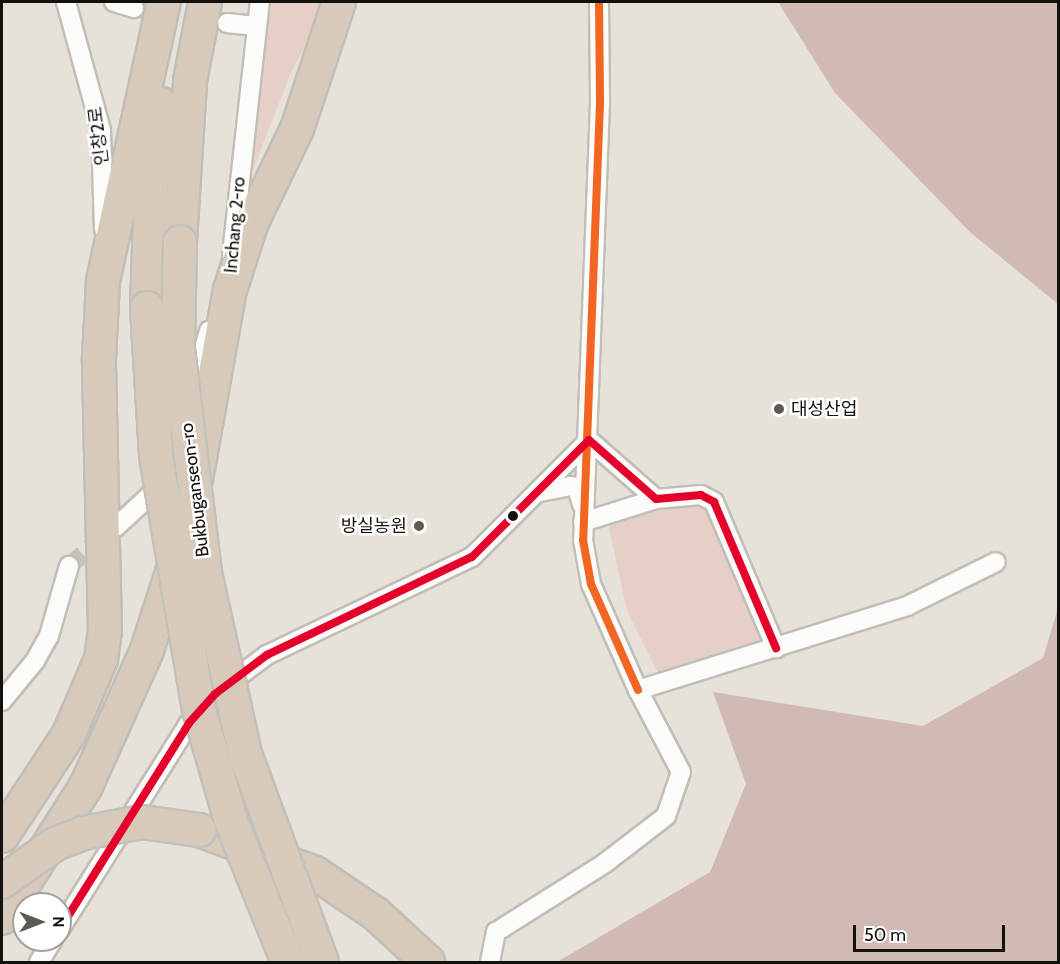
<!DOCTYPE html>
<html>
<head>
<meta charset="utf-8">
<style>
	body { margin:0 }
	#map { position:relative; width:1060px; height:964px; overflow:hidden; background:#e6e2d9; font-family:Cabin,"Noto Sans KR",sans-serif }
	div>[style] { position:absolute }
	.green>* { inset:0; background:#e5cfc7 }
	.forest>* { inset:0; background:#d1bab3 }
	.street-tunnel>* { height:18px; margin-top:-9px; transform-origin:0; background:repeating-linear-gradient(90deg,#c6c3ba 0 18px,transparent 0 27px) }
	.roads { filter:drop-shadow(2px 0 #c1beb7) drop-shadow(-2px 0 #c1beb7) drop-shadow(0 2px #c1beb7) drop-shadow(0 -2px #c1beb7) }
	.street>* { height:18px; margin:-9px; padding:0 9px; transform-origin:9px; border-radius:9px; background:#fbfbf9 }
	.highway>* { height:32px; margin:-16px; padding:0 16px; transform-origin:16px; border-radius:16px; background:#d8cabb }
	.bridges { filter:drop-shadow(2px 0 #c2c0bc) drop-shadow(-2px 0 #c2c0bc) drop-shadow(0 2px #c2c0bc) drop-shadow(0 -2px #c2c0bc) }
	.highway-bridge>* { height:32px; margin:-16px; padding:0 16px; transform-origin:16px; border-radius:16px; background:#d8cabb }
	.bus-1>* { height:8px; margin:-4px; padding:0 4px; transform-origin:4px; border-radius:4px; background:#f26522 }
	.bus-2>* { height:8px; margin:-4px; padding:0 4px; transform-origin:4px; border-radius:4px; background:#e4002b }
	.dots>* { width:16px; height:16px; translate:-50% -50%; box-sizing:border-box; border:3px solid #fff; border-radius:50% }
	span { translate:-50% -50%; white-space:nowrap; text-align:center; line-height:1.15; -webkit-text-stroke:5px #fff; paint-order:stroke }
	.street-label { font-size:18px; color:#13110c }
	.poi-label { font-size:18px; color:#13110c }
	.left { translate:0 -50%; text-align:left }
	.right { translate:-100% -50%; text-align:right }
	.frame { position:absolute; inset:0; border:3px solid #13110c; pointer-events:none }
	.north { position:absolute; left:12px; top:892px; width:60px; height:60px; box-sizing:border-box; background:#fff; border:2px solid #a1a09e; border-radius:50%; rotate:90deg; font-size:16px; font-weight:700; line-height:24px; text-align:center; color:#13110c }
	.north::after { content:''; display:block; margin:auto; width:21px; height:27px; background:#5d5a54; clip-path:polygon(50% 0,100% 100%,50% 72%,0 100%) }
	.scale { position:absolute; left:853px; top:925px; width:152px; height:27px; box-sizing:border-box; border:3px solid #13110c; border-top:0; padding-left:8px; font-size:18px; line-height:21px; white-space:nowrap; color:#13110c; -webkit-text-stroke:4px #fff; paint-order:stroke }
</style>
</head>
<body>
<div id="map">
	<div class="green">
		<div style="clip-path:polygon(272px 2px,328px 2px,291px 73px,246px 187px,241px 184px)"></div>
		<div style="clip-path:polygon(696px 503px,711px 513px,765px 646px,660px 677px,627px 611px,609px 528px,619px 514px)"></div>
	</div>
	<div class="forest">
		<div style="clip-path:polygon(778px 2px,1058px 2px,1058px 304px,970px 232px,835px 93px)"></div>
		<div style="clip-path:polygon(1058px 608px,1058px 962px,557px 962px,710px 872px,746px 784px,713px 692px,923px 726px,1043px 658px)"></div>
	</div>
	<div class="street-tunnel">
		<div style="left:134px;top:8px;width:94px;rotate:9.2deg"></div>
		<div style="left:69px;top:566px;width:46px;rotate:-40.6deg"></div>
	</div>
	<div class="roads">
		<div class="street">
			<div style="left:66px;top:2px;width:133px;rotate:74.7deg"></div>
			<div style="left:101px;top:130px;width:99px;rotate:88.3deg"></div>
			<div style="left:114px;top:2px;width:21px;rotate:17deg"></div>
			<div style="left:599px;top:2px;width:101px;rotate:89.4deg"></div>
			<div style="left:600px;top:103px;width:437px;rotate:92.2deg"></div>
			<div style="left:583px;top:540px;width:45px;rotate:79.7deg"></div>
			<div style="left:591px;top:584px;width:116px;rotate:66.1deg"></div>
			<div style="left:227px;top:23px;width:29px;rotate:6deg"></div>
			<div style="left:232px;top:254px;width:254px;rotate:-83.7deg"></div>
			<div style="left:190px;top:396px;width:68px;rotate:-73.7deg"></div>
			<div style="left:540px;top:492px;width:32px;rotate:-11deg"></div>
			<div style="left:571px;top:486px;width:6px;rotate:18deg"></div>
			<div style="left:577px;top:488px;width:17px;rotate:73deg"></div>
			<div style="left:583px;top:522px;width:77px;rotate:-17.5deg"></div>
			<div style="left:116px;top:527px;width:57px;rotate:-42.9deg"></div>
			<div style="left:158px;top:488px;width:36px;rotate:-63deg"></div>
			<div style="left:174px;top:456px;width:26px;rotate:-77deg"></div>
			<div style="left:2px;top:701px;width:52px;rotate:-50.5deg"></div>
			<div style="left:35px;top:661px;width:29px;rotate:-61deg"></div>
			<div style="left:49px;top:636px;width:73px;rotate:-74.1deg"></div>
			<div style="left:60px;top:929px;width:243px;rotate:-57.9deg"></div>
			<div style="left:189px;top:723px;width:39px;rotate:-48deg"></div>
			<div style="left:215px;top:694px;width:65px;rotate:-36.9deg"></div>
			<div style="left:267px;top:655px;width:227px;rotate:-25.6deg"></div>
			<div style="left:472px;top:557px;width:165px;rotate:-45deg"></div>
			<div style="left:589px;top:440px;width:89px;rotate:41.4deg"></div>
			<div style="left:656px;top:499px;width:45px;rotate:-5.1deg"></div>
			<div style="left:701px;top:495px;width:15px;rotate:28deg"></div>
			<div style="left:714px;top:502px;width:159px;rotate:67deg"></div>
			<div style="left:39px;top:962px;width:26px;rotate:-58deg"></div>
			<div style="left:490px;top:962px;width:31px;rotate:-79deg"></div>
			<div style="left:496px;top:932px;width:129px;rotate:-32.3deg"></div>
			<div style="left:605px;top:863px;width:77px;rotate:-37.6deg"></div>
			<div style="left:666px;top:816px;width:46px;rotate:-71.2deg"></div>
			<div style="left:681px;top:772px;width:93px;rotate:-117.7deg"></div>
			<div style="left:638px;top:690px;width:282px;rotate:-17.3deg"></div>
			<div style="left:907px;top:606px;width:99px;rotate:-26.3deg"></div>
		</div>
		<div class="highway">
			<div style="left:180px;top:242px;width:161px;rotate:-86.4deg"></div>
			<div style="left:190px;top:81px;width:80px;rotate:-79.2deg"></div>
			<div style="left:147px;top:308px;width:121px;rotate:-88.1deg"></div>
			<div style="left:151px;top:187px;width:84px;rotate:-83.9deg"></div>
			<div style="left:196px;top:480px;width:193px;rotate:-79.9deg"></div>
			<div style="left:230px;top:290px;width:71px;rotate:-72.1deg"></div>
			<div style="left:252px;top:222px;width:103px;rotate:-64.2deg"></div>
			<div style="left:297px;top:129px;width:134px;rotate:-71.7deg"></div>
			<div style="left:199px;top:830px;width:124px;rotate:20.3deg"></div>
			<div style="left:315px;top:873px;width:73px;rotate:33.9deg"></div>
			<div style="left:376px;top:914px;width:71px;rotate:42.7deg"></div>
			<div style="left:2px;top:836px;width:122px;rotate:-56.7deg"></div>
			<div style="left:69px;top:734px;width:82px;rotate:-66.9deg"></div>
			<div style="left:101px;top:659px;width:28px;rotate:-82deg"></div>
			<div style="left:105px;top:631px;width:273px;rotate:-91.3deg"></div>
			<div style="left:99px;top:358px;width:77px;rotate:-87deg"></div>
			<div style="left:103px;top:281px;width:286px;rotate:-77.7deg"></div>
			<div style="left:2px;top:918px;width:156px;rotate:-57.5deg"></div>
			<div style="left:86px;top:786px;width:149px;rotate:-65.8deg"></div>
			<div style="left:147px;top:650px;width:98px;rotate:-72.1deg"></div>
		</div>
	</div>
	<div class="bridges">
		<div class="highway-bridge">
			<div style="left:180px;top:242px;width:107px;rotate:91.1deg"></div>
			<div style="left:178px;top:349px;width:226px;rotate:83.1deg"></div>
			<div style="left:205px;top:573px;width:185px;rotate:77.5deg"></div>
			<div style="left:245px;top:754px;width:222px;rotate:69.7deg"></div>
			<div style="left:147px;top:308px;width:148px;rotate:86.5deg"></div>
			<div style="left:156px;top:456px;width:258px;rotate:80.4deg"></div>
			<div style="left:199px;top:710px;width:116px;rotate:73.9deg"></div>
			<div style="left:231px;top:821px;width:152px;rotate:68deg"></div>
			<div style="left:2px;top:882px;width:65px;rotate:-35.6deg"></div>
			<div style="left:55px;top:844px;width:30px;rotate:-21deg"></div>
			<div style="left:83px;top:833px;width:60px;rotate:-10.6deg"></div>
			<div style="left:142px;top:822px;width:58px;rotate:8deg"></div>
		</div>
	</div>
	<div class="bus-1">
		<div style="left:599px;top:2px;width:101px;rotate:89.4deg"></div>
		<div style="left:600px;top:103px;width:437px;rotate:92.2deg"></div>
		<div style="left:583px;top:540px;width:45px;rotate:79.7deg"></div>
		<div style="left:591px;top:584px;width:116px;rotate:66.1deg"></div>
	</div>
	<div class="bus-2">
		<div style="left:60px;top:929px;width:243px;rotate:-57.9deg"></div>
		<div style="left:189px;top:723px;width:39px;rotate:-48deg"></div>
		<div style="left:215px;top:694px;width:65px;rotate:-36.9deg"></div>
		<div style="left:267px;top:655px;width:227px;rotate:-25.6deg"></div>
		<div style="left:472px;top:557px;width:165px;rotate:-45deg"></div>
		<div style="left:589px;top:440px;width:89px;rotate:41.4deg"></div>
		<div style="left:656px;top:499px;width:45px;rotate:-5.1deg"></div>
		<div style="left:701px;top:495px;width:15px;rotate:28deg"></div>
		<div style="left:714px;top:502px;width:159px;rotate:67deg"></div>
	</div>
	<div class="dots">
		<div style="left:779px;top:409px;background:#5d5a54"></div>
		<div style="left:513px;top:516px;background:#13110c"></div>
		<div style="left:419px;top:526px;background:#5d5a54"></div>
	</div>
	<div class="street-label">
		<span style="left:99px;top:136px;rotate:-97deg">인창2로</span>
		<span style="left:235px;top:225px;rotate:-85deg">Inchang 2-ro</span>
		<span style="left:195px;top:490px;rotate:-97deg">Bukbuganseon-ro</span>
	</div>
	<div class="poi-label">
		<span class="left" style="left:791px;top:409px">대성산업</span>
		<span class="right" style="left:407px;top:526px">방실농원</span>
	</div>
	<div class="frame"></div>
	<div class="north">N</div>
	<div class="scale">50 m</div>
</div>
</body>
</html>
